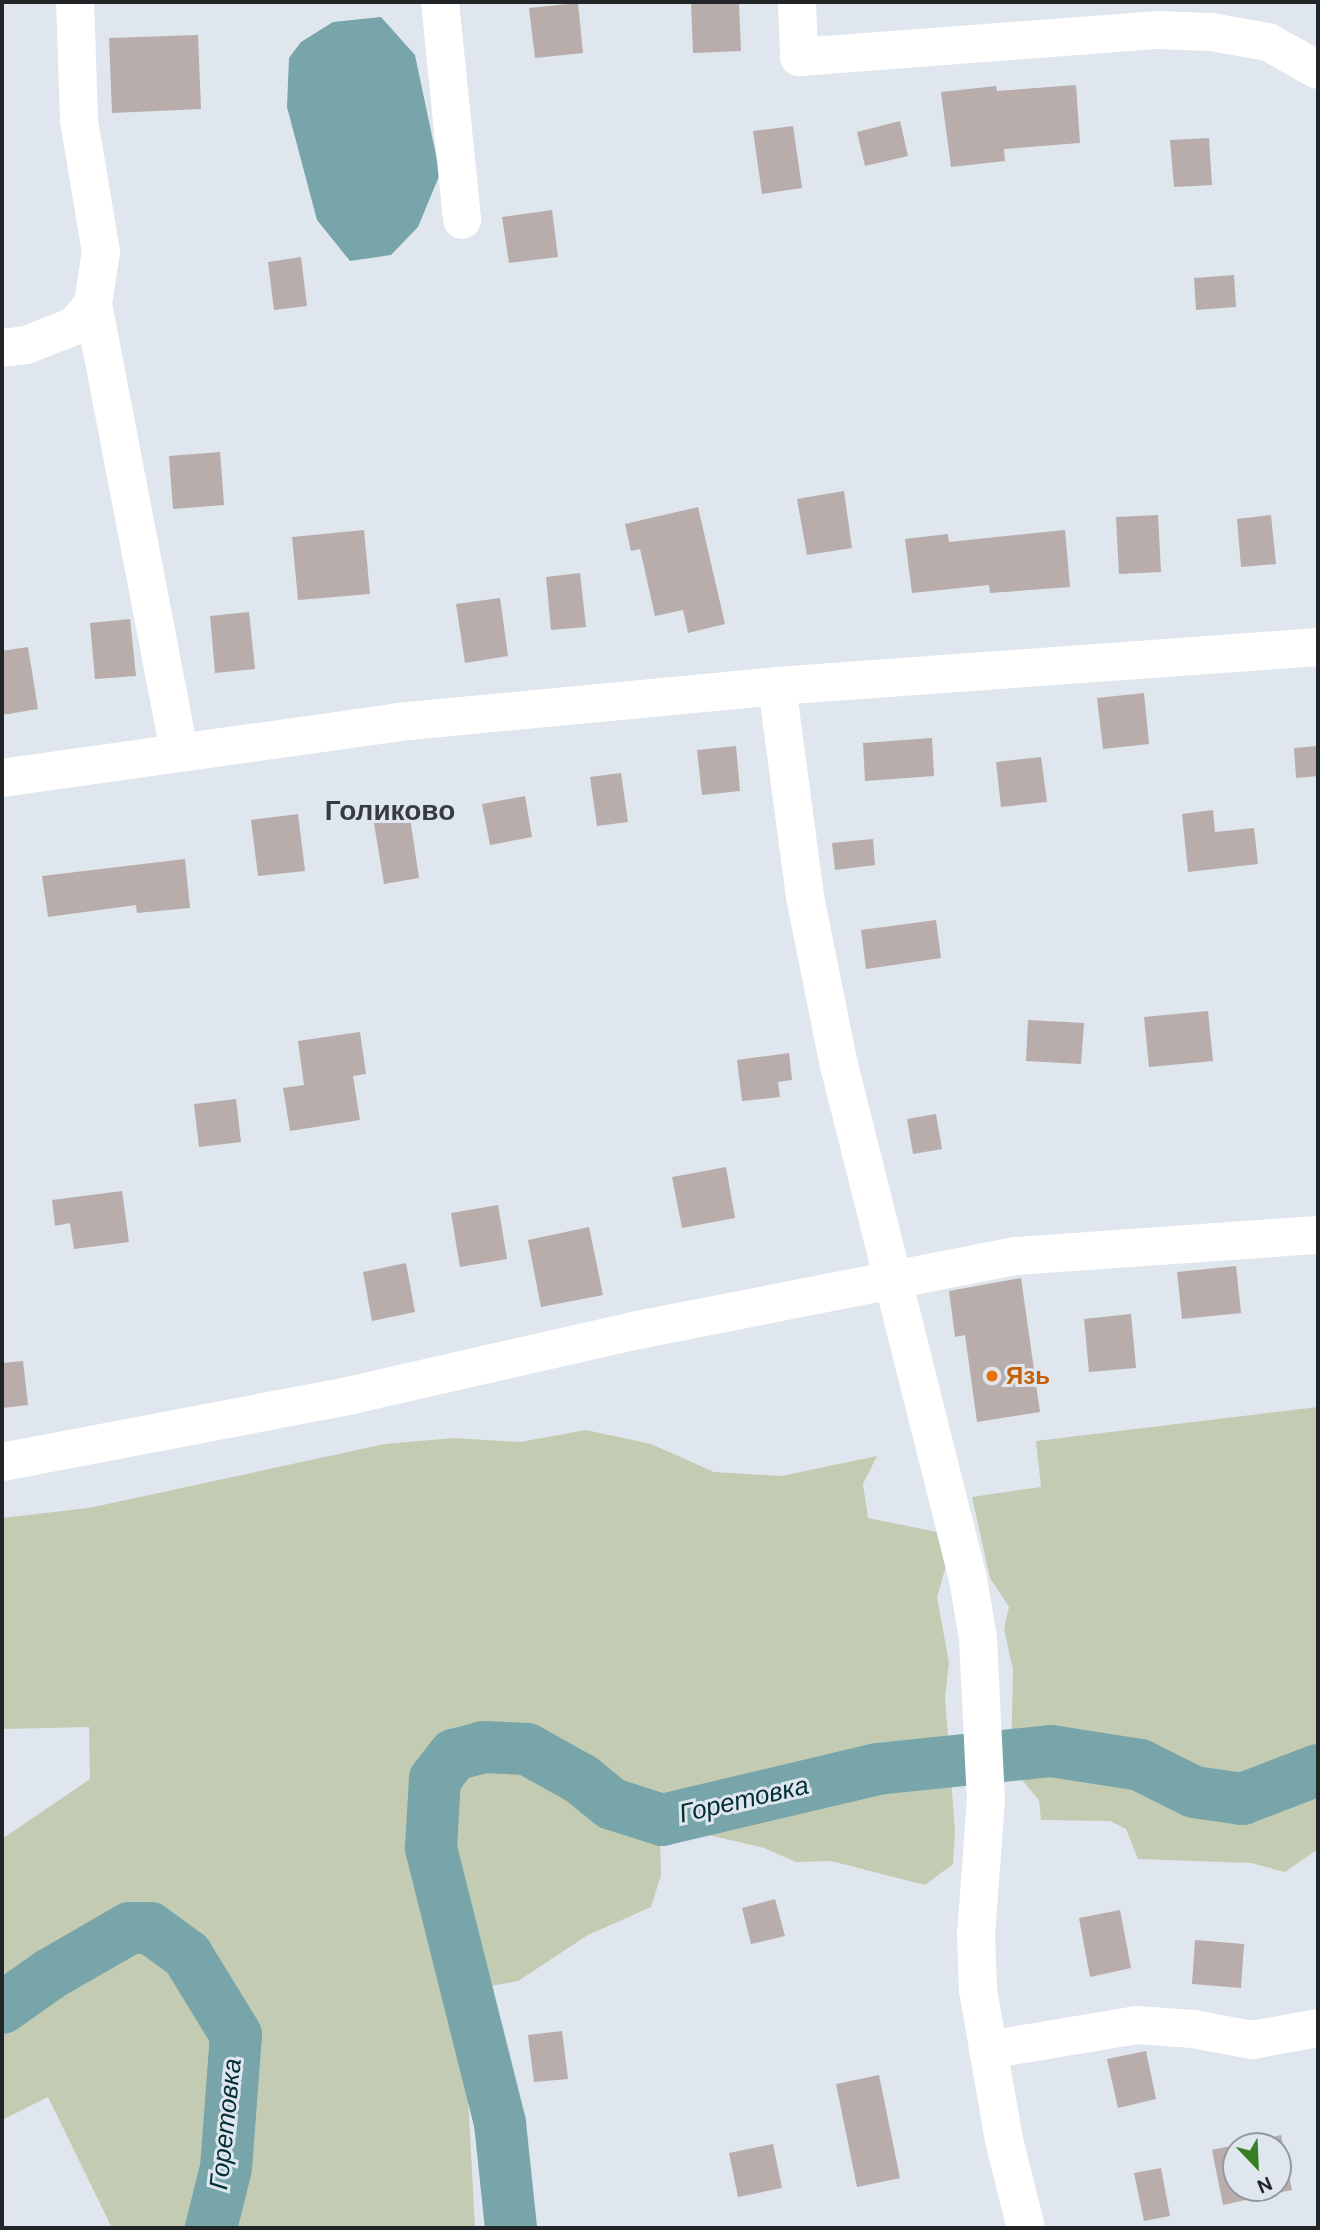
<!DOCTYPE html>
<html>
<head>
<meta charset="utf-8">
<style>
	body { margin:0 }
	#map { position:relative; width:1320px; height:2230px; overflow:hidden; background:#dfe6ee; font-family:"DM Sans",sans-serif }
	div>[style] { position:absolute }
	.green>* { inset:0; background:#c3ccb2 }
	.water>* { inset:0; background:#78a5a9 }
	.river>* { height:52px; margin:-26px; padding:0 26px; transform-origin:26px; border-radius:26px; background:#78a5a9 }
	.building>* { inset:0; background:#b8adab }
	.minor>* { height:38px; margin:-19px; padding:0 19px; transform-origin:19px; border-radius:19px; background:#fff }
	.dots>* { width:19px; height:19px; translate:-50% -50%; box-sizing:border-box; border:4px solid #dfe6ee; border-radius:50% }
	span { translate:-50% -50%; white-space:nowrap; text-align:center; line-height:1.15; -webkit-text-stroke:6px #dfe6ee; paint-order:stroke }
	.food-label { font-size:24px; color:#c56008; font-weight:700 }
	.left { translate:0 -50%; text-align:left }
	.water-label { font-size:26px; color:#013034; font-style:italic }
	.quarter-label { font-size:28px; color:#353b41; font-weight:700 }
	.frame { position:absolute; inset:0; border:4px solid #222527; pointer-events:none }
	.north { position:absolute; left:1222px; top:2132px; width:70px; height:70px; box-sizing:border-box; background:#dfe6ee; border:2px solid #93999e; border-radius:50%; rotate:157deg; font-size:19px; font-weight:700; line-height:28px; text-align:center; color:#222527 }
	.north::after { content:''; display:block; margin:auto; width:24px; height:32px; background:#377f24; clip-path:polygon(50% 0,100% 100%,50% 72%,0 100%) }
</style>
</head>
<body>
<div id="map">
	<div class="green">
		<div style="clip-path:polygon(1318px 1407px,1318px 1849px,1285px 1872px,1251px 1863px,1138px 1859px,1126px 1829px,1110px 1821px,1041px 1820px,1039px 1800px,1017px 1774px,1011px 1759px,1013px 1670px,1004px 1629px,1009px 1607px,990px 1578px,972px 1497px,1041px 1487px,1036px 1441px)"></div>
		<div style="clip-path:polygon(586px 1430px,651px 1444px,714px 1472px,781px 1476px,877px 1456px,863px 1484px,868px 1518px,937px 1532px,946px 1566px,937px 1597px,949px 1663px,945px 1697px,955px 1831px,953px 1864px,925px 1885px,831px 1861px,796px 1862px,764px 1848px,692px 1831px,660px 1839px,661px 1875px,651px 1907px,588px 1935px,518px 1981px,485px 1987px,454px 2047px,467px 2078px,475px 2228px,112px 2228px,48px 2097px,2px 2120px,2px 1839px,90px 1779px,89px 1727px,2px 1729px,2px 1518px,89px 1508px,385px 1444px,454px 1438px,520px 1442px)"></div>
	</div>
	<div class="water">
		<div style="clip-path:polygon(381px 17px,415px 55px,440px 174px,418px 227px,391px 255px,350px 261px,317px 220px,287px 107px,289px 58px,301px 42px,333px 22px)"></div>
	</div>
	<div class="river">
		<div style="left:2px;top:2008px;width:59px;rotate:-35.3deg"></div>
		<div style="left:50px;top:1974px;width:92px;rotate:-29.9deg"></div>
		<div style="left:130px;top:1928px;width:20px"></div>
		<div style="left:150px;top:1928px;width:46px;rotate:36.1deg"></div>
		<div style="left:187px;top:1955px;width:94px;rotate:58.5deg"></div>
		<div style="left:236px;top:2035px;width:133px;rotate:94.3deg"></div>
		<div style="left:226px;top:2168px;width:62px;rotate:104deg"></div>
		<div style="left:511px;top:2228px;width:106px;rotate:-96deg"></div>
		<div style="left:500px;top:2123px;width:284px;rotate:-104.1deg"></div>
		<div style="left:431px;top:1848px;width:69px;rotate:-86.7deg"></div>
		<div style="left:435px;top:1779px;width:31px;rotate:-52deg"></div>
		<div style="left:454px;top:1755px;width:31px;rotate:-15deg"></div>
		<div style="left:484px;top:1747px;width:43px;rotate:2.7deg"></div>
		<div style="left:527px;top:1749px;width:62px;rotate:29.1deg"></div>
		<div style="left:581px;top:1779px;width:40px;rotate:39deg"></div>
		<div style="left:612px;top:1804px;width:52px;rotate:17.7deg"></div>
		<div style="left:662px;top:1820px;width:221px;rotate:-13.3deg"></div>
		<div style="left:877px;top:1769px;width:175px;rotate:-5.9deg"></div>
		<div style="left:1051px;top:1751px;width:90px;rotate:8.9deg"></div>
		<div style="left:1140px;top:1765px;width:60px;rotate:26.6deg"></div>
		<div style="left:1194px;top:1792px;width:49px;rotate:8.3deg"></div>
		<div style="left:1242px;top:1799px;width:81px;rotate:-20.9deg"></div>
	</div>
	<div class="building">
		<div style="clip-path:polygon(691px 2px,739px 3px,741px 51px,693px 53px)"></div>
		<div style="clip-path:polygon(578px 3px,583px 53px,535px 58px,529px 8px)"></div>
		<div style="clip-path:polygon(198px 35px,201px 109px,112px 113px,109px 38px)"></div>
		<div style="clip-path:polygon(1076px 85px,1080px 143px,1004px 149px,1005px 161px,951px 167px,941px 92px,996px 86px,997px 91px)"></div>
		<div style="clip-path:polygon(900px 121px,908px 156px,865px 166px,857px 132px)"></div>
		<div style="clip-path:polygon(793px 126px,802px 188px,762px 194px,753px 131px)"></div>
		<div style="clip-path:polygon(1209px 138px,1212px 185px,1174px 187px,1170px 140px)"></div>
		<div style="clip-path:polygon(552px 210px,558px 257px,509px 263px,502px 217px)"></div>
		<div style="clip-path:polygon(301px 257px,307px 306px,274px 310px,268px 262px)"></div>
		<div style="clip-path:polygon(1234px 275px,1236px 307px,1196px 310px,1194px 278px)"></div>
		<div style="clip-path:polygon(220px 452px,224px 505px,173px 509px,169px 456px)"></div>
		<div style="clip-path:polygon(844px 491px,852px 548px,807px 555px,797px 499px)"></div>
		<div style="clip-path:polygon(698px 507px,725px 624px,688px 633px,683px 610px,655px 616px,640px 549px,631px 551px,625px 524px)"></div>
		<div style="clip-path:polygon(1158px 515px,1161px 572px,1119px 574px,1116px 517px)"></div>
		<div style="clip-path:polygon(1271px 515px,1276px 564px,1241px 567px,1237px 519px)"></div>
		<div style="clip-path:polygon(364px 530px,370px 594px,298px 600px,292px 537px)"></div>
		<div style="clip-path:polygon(1065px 530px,1070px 587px,990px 593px,989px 585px,912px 593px,905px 539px,948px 534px,949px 542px)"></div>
		<div style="clip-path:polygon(580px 573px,586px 627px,551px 630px,546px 577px)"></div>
		<div style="clip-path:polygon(500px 598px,508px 656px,465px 663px,456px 604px)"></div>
		<div style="clip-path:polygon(249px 612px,255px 669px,215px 673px,210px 616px)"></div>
		<div style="clip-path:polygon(130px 619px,136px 676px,95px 679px,90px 623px)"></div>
		<div style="clip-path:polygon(28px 647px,38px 709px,2px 715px,2px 651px)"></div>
		<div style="clip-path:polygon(1144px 693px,1149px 744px,1103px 749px,1097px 698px)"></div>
		<div style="clip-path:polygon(932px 738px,934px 776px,865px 781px,863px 743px)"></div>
		<div style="clip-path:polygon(736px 746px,740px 791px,702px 795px,697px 750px)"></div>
		<div style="clip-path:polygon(1318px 746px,1318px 776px,1296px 778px,1294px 748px)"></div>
		<div style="clip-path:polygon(1041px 757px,1047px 802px,1001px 807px,996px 762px)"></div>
		<div style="clip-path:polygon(621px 773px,628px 822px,597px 826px,590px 777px)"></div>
		<div style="clip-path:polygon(525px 796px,532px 837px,490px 845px,482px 804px)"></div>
		<div style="clip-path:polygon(1213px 810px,1215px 832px,1254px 828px,1258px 864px,1188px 872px,1182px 814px)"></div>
		<div style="clip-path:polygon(409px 811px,419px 878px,384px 884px,373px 817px)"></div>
		<div style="clip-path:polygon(298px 814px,305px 871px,258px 876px,251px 820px)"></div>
		<div style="clip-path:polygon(873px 839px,875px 865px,835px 870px,832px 843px)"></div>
		<div style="clip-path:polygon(185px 859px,190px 908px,137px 913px,136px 905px,48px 917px,42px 876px)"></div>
		<div style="clip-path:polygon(936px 920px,941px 958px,866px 969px,861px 930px)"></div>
		<div style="clip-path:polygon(1208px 1011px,1213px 1061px,1149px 1067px,1144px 1017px)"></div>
		<div style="clip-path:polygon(1028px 1020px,1084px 1023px,1081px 1064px,1026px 1061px)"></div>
		<div style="clip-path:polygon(360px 1032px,366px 1074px,353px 1076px,360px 1120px,290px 1131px,283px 1088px,304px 1085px,298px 1041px)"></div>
		<div style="clip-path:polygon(789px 1053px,792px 1080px,778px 1082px,780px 1097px,742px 1101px,737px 1060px)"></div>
		<div style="clip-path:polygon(236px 1099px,241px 1142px,199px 1147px,194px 1104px)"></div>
		<div style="clip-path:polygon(936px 1114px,942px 1149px,913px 1154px,907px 1119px)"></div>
		<div style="clip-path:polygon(726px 1167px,735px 1218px,682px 1228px,672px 1177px)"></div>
		<div style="clip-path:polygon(122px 1191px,129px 1242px,74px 1249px,70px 1223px,55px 1226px,52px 1200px)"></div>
		<div style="clip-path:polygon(498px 1205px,507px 1259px,460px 1267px,451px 1213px)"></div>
		<div style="clip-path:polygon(589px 1227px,603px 1295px,541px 1307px,528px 1240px)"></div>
		<div style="clip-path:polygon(406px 1263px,415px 1312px,372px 1321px,363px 1272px)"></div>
		<div style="clip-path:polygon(1236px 1266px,1241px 1313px,1182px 1319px,1177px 1272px)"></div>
		<div style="clip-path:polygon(1021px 1278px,1040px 1412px,977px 1422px,965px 1335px,955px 1337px,949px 1291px)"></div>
		<div style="clip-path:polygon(1131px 1314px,1136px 1368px,1089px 1372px,1084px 1319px)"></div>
		<div style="clip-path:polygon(23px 1361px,28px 1405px,2px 1408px,2px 1363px)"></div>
		<div style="clip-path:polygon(775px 1899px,785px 1936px,751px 1944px,742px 1908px)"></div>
		<div style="clip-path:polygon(1120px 1910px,1131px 1968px,1090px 1977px,1079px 1918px)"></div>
		<div style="clip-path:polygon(1195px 1940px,1244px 1944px,1241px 1988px,1192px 1984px)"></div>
		<div style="clip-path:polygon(562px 2031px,568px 2079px,534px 2082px,528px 2035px)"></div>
		<div style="clip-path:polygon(1146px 2051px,1156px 2099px,1118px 2108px,1107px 2059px)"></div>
		<div style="clip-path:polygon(879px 2075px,900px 2178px,857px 2187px,836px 2084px)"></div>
		<div style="clip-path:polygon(evenodd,1281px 2135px,1292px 2190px,1223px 2205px,1212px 2150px,1281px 2135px,1236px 2146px,1278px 2146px,1278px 2188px,1236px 2188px,1236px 2146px)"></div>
		<div style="clip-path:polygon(773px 2144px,782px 2188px,738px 2197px,729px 2153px)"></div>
		<div style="clip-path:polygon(1161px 2168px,1170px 2216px,1144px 2221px,1134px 2173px)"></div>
	</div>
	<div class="minor">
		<div style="left:440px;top:2px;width:219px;rotate:84.2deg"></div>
		<div style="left:797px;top:2px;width:55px;rotate:87.9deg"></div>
		<div style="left:799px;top:57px;width:358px;rotate:-4.3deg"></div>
		<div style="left:1156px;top:30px;width:55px;rotate:2.1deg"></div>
		<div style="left:1211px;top:32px;width:58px;rotate:10deg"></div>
		<div style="left:1268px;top:42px;width:57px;rotate:29.2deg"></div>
		<div style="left:93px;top:304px;width:454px;rotate:79.1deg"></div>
		<div style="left:2px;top:348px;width:24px;rotate:-7deg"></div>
		<div style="left:26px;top:345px;width:53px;rotate:-21.2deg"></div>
		<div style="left:75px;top:326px;width:28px;rotate:-51deg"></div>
		<div style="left:93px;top:304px;width:53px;rotate:-81.3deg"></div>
		<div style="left:101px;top:252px;width:134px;rotate:-99.5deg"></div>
		<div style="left:79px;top:120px;width:118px;rotate:-91.9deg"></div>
		<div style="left:777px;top:686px;width:213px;rotate:82.4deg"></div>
		<div style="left:805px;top:897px;width:171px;rotate:78.6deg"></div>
		<div style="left:839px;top:1065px;width:530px;rotate:75.91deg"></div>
		<div style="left:968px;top:1579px;width:60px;rotate:80.4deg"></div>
		<div style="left:978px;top:1638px;width:161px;rotate:87.2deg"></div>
		<div style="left:986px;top:1799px;width:135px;rotate:94.2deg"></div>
		<div style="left:976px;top:1934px;width:56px;rotate:88deg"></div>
		<div style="left:978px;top:1990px;width:152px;rotate:80.2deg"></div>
		<div style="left:1004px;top:2140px;width:91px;rotate:76deg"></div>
		<div style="left:2px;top:778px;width:400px;rotate:-8deg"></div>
		<div style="left:398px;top:722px;width:381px;rotate:-5.4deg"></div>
		<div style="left:777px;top:686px;width:542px;rotate:-4.12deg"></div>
		<div style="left:2px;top:1462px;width:356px;rotate:-10.8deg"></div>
		<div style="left:352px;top:1395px;width:293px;rotate:-12.8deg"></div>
		<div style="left:638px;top:1330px;width:385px;rotate:-11.1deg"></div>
		<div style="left:1016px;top:1256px;width:303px;rotate:-4deg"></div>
		<div style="left:988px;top:2050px;width:151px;rotate:-9.5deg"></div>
		<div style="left:1137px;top:2025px;width:56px;rotate:4.1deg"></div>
		<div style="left:1193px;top:2029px;width:60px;rotate:10.6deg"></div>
		<div style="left:1252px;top:2040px;width:67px;rotate:-10.3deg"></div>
	</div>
	<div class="dots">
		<div style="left:992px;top:1376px;background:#e8710a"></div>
	</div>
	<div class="food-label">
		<span class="left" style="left:1006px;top:1376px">Язь</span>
	</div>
	<div class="water-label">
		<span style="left:744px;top:1800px;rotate:-13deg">Горетовка</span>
		<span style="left:226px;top:2124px;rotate:-84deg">Горетовка</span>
	</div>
	<div class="quarter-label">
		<span style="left:390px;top:811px">Голиково</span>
	</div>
	<div class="frame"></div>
	<div class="north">N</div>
</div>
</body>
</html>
